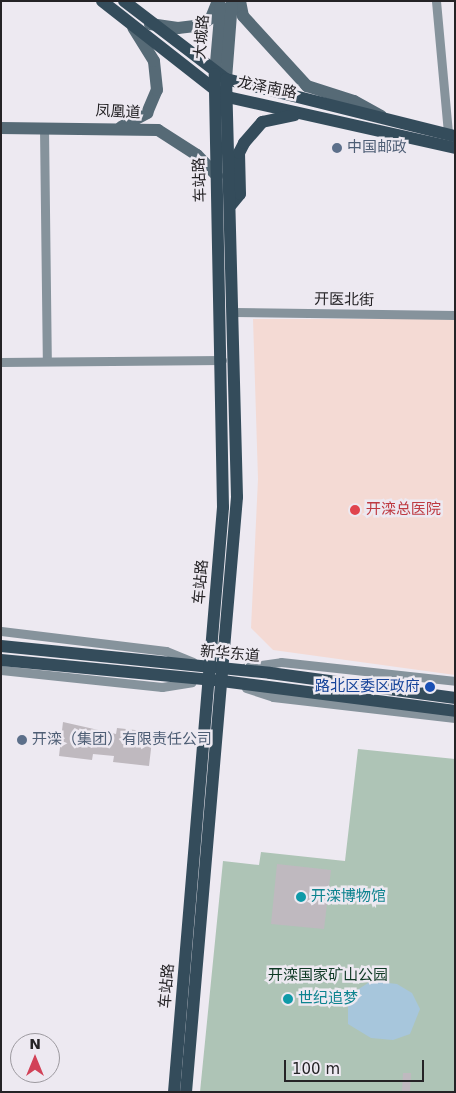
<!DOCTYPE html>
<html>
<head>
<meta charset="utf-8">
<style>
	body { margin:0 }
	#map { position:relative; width:456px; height:1093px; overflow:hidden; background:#ede9f1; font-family:"DejaVu Sans","Noto Sans SC",sans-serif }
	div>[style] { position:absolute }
	.medical>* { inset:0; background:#f4dad4 }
	.green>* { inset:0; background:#aec4b6 }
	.water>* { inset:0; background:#a7c6dc }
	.building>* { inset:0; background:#bfb9bf }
	.street>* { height:9px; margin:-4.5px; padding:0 4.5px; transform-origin:4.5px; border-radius:4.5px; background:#86939c }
	.secondary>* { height:12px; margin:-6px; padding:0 6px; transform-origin:6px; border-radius:6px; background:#566a76 }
	.primary>* { height:12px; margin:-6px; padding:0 6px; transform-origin:6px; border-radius:6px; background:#344c5b }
	.dots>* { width:14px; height:14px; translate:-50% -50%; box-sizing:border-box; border:2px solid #ede9f1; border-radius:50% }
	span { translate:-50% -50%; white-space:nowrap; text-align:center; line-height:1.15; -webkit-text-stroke:5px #ede9f1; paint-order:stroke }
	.street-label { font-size:15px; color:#252326 }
	.service-label { font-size:15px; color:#4e5e75 }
	.left { translate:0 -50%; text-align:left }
	.health-label { font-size:15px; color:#be3a42 }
	.transit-label { font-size:15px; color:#164399 }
	.right { translate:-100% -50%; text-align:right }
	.culture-label { font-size:15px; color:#0d838f }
	.park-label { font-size:15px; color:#0f3925 }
	.frame { position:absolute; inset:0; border:2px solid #252326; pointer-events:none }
	.north { position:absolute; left:10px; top:1033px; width:50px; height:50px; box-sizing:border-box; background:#ede9f1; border:1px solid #9d9aa0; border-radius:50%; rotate:0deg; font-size:14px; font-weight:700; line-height:20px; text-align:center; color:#252326 }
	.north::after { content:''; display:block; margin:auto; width:18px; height:22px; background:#d24258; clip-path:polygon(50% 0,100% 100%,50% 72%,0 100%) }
	.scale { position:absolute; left:284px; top:1060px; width:140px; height:22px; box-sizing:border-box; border:2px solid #252326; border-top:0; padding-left:6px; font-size:15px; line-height:18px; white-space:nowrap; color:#252326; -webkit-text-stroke:4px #ede9f1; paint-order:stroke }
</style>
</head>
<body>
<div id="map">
	<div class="medical">
		<div style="clip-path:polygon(253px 319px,455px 319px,455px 675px,273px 650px,251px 628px,258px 479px)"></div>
	</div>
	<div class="green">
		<div style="clip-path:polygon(358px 749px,455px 759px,455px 1092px,200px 1092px,223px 861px,259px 865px,261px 852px,345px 861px)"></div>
	</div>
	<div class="water">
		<div style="clip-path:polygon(371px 981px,397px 984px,412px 993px,420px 1009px,410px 1034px,393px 1040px,371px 1038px,348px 1024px,348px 996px)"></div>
	</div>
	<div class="building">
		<div style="clip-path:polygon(63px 722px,116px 734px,117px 728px,153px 732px,149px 766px,113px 762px,114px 756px,93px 754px,92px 760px,59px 756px)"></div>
		<div style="clip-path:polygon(277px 864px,331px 870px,324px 929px,271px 924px)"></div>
		<div style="clip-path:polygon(403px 1073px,411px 1073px,410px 1092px,402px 1091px)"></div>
	</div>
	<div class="street">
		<div style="left:436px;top:1px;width:134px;rotate:84.8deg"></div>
		<div style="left:44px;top:128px;width:233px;rotate:89.3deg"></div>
		<div style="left:234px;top:312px;width:221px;rotate:0.8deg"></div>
		<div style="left:1px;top:362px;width:221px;rotate:-0.5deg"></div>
		<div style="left:1px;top:631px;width:166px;rotate:6.9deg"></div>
		<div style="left:166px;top:651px;width:29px;rotate:22deg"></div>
		<div style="left:246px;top:667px;width:35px;rotate:-8deg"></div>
		<div style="left:281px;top:662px;width:175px;rotate:6.2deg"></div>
		<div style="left:1px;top:670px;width:162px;rotate:6deg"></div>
		<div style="left:162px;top:687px;width:30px;rotate:-9deg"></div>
		<div style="left:246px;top:688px;width:28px;rotate:18deg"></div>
		<div style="left:273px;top:697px;width:183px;rotate:6.6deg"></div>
	</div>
	<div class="secondary">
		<div style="left:240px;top:1px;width:15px;rotate:79deg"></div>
		<div style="left:243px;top:16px;width:95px;rotate:47.6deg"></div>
		<div style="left:307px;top:86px;width:49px;rotate:17.7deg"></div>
		<div style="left:354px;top:101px;width:31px;rotate:29deg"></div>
		<div style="left:150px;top:24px;width:28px;rotate:8deg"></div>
		<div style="left:178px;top:28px;width:23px;rotate:-7deg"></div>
		<div style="left:201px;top:25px;width:12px;rotate:-35deg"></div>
		<div style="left:211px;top:18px;width:18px;rotate:-68deg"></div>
		<div style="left:215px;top:74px;width:68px;rotate:-85deg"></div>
		<div style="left:226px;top:79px;width:78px;rotate:-85.6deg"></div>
		<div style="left:121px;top:127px;width:30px;rotate:-28deg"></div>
		<div style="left:147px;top:113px;width:25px;rotate:-67deg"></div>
		<div style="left:157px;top:90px;width:29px;rotate:-96deg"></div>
		<div style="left:154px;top:61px;width:39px;rotate:-122deg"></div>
		<div style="left:1px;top:128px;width:157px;rotate:0.7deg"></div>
		<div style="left:158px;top:130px;width:46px;rotate:32.7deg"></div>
		<div style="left:197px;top:155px;width:29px;rotate:46deg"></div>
	</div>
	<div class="primary">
		<div style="left:102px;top:1px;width:154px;rotate:38.1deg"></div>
		<div style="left:223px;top:96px;width:238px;rotate:12.6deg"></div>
		<div style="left:124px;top:1px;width:128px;rotate:37.4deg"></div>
		<div style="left:226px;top:79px;width:236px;rotate:14deg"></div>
		<div style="left:231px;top:205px;width:14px;rotate:-51deg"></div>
		<div style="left:240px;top:194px;width:41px;rotate:-91.4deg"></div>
		<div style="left:239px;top:153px;width:11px;rotate:-63deg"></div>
		<div style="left:244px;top:143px;width:28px;rotate:-49deg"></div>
		<div style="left:262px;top:122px;width:33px;rotate:-12deg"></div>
		<div style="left:1px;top:646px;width:270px;rotate:5.7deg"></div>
		<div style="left:270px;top:673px;width:187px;rotate:7.7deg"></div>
		<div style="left:1px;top:660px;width:222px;rotate:5.4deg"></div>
		<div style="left:222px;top:681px;width:235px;rotate:7.3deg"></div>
		<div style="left:174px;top:1092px;width:587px;rotate:-85.21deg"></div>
		<div style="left:223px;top:507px;width:433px;rotate:-91.1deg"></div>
		<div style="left:186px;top:1092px;width:597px;rotate:-85.1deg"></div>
		<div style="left:237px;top:497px;width:418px;rotate:-91.5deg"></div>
	</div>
	<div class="dots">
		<div style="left:337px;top:148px;background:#5c6f8a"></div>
		<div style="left:355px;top:510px;background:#e0444e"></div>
		<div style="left:430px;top:687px;background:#1a4fb4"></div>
		<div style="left:22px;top:740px;background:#5c6f8a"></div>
		<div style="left:301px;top:897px;background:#0f9aa8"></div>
		<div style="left:288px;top:999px;background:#0f9aa8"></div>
	</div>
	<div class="street-label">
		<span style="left:202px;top:37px;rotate:-85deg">大城路</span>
		<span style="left:267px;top:88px;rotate:11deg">龙泽南路</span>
		<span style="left:118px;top:112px;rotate:3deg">凤凰道</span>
		<span style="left:200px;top:180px;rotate:-92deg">车站路</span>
		<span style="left:344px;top:300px;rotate:1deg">开医北街</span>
		<span style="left:201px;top:582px;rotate:-85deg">车站路</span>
		<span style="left:230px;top:654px;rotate:5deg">新华东道</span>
		<span style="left:167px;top:986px;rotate:-85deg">车站路</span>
	</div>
	<div class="service-label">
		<span class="left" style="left:347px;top:148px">中国邮政</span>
		<span class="left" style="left:32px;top:740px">开滦（集团）有限责任公司</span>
	</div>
	<div class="health-label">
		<span class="left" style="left:366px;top:510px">开滦总医院</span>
	</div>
	<div class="transit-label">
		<span class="right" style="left:420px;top:687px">路北区委区政府</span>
	</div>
	<div class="culture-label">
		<span class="left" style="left:311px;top:897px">开滦博物馆</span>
		<span class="left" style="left:298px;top:999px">世纪追梦</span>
	</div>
	<div class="park-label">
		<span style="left:328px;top:976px">开滦国家矿山公园</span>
	</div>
	<div class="frame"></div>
	<div class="north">N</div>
	<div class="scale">100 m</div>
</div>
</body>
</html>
